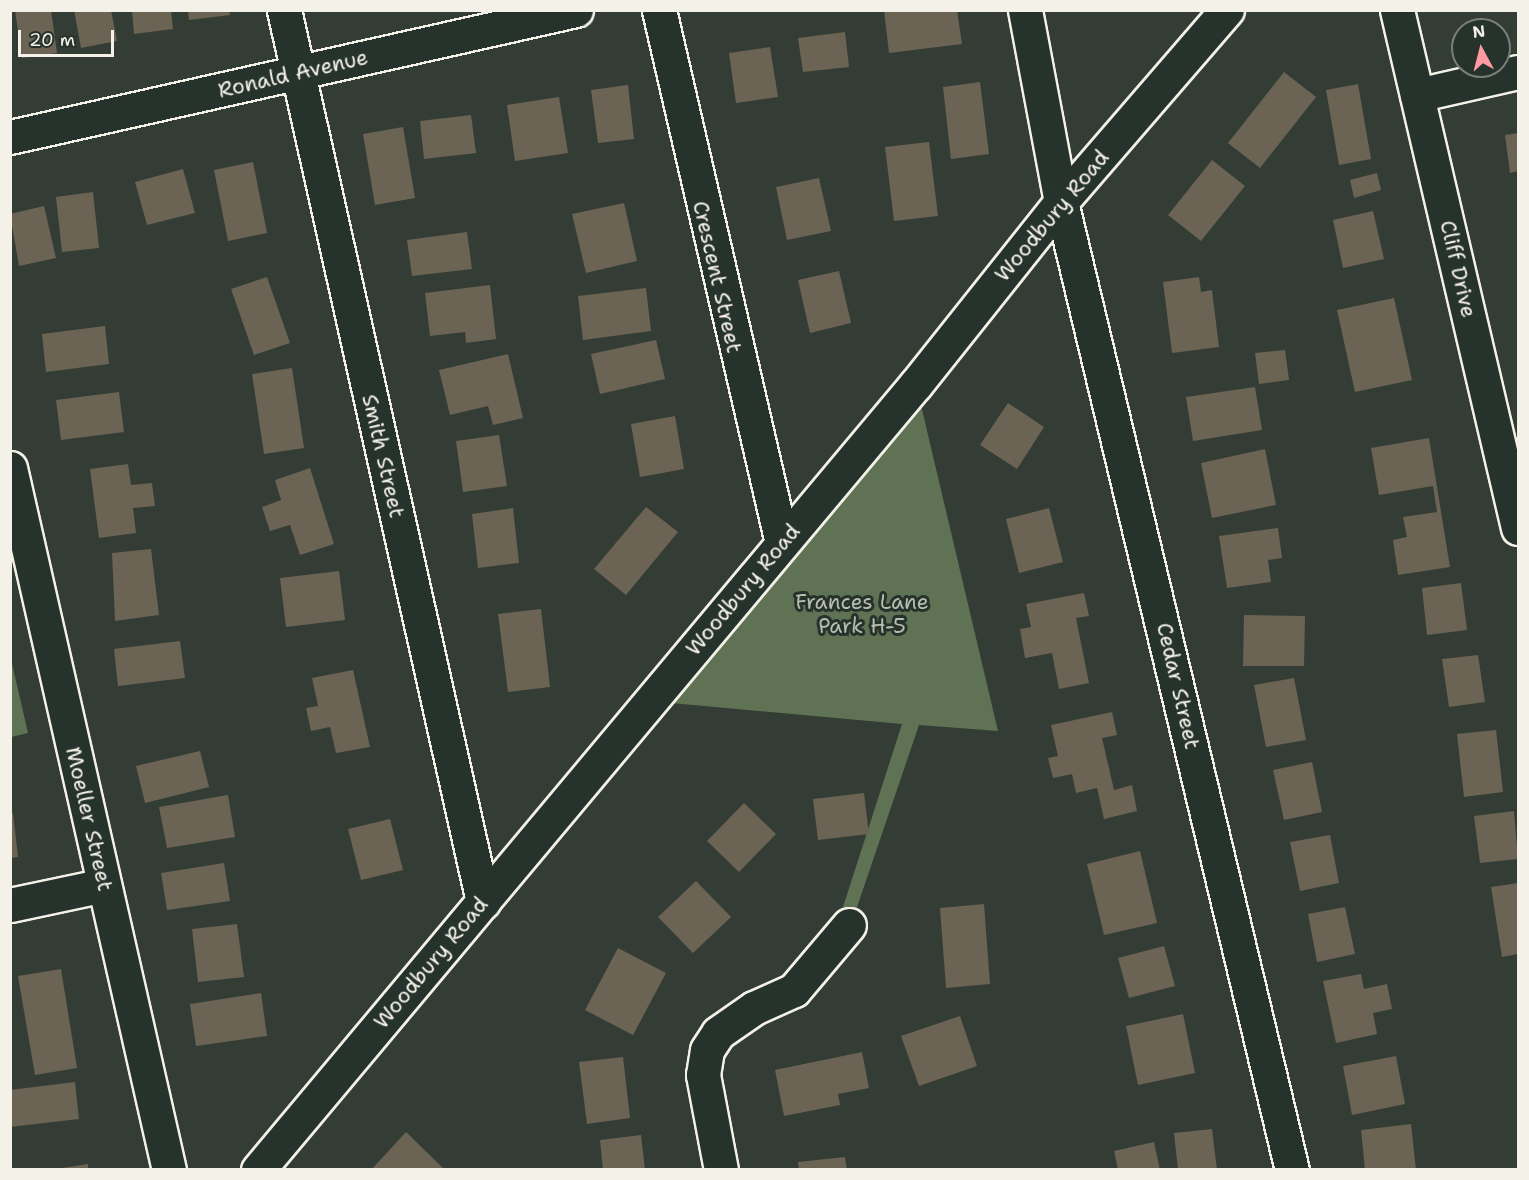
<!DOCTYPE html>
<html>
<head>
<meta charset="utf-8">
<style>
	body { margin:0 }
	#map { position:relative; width:1529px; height:1180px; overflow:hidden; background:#343d35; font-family:"Shantell Sans",sans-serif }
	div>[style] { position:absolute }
	.green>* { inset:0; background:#5f7254 }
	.building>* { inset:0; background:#6b6353 }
	.roads { filter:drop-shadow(2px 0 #f4f1e8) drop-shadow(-2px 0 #f4f1e8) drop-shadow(0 2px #f4f1e8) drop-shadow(0 -2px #f4f1e8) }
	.minor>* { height:33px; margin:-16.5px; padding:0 16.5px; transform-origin:16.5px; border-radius:16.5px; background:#26332d }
	.major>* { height:33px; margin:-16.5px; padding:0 16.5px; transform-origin:16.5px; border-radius:16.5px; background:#26332d }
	span { translate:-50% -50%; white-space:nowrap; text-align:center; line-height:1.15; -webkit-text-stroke:6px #26332d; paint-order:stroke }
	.street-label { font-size:21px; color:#f4f1e8 }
	.park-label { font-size:21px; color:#b8bead }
	.frame { position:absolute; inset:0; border:12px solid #f4f1e8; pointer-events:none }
	.north { position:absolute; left:1451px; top:18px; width:60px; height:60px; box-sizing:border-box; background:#26332d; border:2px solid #787f78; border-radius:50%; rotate:353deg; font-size:16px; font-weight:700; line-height:24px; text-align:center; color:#f4f1e8 }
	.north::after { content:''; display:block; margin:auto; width:21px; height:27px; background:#ff9aa2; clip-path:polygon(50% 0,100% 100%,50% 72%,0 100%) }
	.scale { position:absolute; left:18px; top:30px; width:96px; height:27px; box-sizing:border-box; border:3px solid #f4f1e8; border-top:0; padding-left:8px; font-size:18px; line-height:21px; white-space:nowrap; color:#f4f1e8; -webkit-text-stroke:4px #26332d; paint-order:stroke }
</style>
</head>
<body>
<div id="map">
	<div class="green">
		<div style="clip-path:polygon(916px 384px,998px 731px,919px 725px,855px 913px,843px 907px,902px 724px,649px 701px)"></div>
		<div style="clip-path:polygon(10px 655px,28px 733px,11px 737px,10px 737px)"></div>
	</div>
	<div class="building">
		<div style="clip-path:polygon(15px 10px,51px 10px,57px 53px,22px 58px)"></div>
		<div style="clip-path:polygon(74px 10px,111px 10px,117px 41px,81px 48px)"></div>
		<div style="clip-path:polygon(132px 10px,171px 10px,173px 29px,134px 34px)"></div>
		<div style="clip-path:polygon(188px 10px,229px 10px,230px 15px,189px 20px)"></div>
		<div style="clip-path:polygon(884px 10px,957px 10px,962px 44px,889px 53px)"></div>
		<div style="clip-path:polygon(845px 32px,849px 67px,803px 72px,798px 38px)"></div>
		<div style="clip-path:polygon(770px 47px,778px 97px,736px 103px,729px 53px)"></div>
		<div style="clip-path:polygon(1284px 72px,1316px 97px,1260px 168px,1228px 143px)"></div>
		<div style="clip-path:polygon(980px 82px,989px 154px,951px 159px,943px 87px)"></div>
		<div style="clip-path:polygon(1358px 84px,1371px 159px,1339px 165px,1326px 90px)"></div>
		<div style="clip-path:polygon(628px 85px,634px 139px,598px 143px,591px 90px)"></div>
		<div style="clip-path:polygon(559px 97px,568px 153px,515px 161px,507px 105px)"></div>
		<div style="clip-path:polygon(471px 115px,476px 153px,424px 159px,420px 121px)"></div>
		<div style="clip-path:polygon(403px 127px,415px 198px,375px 205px,363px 134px)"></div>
		<div style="clip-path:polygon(1518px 133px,1518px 171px,1510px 173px,1505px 135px)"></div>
		<div style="clip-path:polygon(929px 142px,938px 216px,894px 221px,885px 147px)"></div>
		<div style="clip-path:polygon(1212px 160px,1245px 186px,1201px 241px,1168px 215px)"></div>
		<div style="clip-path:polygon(253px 162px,267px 233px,228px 241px,214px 170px)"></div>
		<div style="clip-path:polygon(183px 169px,195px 213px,147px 225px,135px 182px)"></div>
		<div style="clip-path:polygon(1377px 173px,1381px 190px,1354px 198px,1350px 180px)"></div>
		<div style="clip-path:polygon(819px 178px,831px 231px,787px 240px,776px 187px)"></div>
		<div style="clip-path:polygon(93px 192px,99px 248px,62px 252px,56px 197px)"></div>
		<div style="clip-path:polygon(624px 203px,637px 261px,586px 273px,572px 214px)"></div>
		<div style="clip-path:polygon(44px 206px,56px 258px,19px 266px,10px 214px)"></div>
		<div style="clip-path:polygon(1373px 211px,1384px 259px,1343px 268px,1333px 220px)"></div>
		<div style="clip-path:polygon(467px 232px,472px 269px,412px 276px,407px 240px)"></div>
		<div style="clip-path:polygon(839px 271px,851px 323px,810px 333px,798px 280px)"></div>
		<div style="clip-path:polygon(267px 277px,290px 343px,254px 355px,231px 289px)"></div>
		<div style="clip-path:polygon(1199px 277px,1201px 292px,1212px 290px,1219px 347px,1172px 353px,1163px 282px)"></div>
		<div style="clip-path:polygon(490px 285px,496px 339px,466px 343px,465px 332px,430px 336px,425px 293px)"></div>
		<div style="clip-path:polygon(646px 288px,651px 331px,583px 340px,578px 296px)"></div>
		<div style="clip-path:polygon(1394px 298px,1412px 380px,1355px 392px,1337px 310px)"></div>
		<div style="clip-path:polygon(105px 326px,109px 364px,46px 372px,42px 334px)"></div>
		<div style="clip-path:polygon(656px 340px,665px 379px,600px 394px,591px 354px)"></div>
		<div style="clip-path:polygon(1285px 350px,1289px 380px,1259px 384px,1255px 353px)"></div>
		<div style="clip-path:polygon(508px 354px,523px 418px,493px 425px,488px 406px,450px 415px,439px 370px)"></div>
		<div style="clip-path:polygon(292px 368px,304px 448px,264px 454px,252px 374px)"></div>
		<div style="clip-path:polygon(1255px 387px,1262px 430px,1193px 441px,1186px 397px)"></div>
		<div style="clip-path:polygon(119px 392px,124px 432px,61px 440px,56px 400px)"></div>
		<div style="clip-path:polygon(1008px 403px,1044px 427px,1017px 469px,980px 445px)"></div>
		<div style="clip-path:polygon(675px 416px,684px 469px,640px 477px,631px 424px)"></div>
		<div style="clip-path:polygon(499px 435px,507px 486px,463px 492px,456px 441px)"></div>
		<div style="clip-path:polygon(1429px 438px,1450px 567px,1398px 575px,1393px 540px,1407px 537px,1403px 517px,1437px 512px,1433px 486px,1379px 495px,1371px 448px)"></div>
		<div style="clip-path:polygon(1265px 449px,1276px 505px,1212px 518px,1201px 463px)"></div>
		<div style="clip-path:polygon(128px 464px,131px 485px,152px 483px,155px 506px,133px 508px,136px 533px,99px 538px,90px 469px)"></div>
		<div style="clip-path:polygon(310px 468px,334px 544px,300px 555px,290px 525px,270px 531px,262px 507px,281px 500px,275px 480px)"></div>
		<div style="clip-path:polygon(646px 507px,678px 532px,626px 595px,594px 569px)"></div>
		<div style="clip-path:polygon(513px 508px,519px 563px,478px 568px,472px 514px)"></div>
		<div style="clip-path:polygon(1049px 508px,1063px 562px,1019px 573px,1006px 519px)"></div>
		<div style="clip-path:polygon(1278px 528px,1282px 558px,1268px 560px,1271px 582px,1227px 588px,1219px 536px)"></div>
		<div style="clip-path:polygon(151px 549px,159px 615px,115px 621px,112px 553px)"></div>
		<div style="clip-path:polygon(339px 571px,345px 620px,286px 627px,280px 578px)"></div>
		<div style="clip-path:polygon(1461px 583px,1467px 630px,1427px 635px,1422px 588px)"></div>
		<div style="clip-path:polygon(1084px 593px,1089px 616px,1076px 618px,1089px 683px,1059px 689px,1052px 653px,1025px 658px,1020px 629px,1031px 627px,1026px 604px)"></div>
		<div style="clip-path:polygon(541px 609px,550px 687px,508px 692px,498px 614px)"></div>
		<div style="clip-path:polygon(1244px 615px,1305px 616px,1304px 666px,1243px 666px)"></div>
		<div style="clip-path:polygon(180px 641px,185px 678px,118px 686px,114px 649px)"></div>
		<div style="clip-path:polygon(1478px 655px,1485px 702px,1449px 707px,1442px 659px)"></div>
		<div style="clip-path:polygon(353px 670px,370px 747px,336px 753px,330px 727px,311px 731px,306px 708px,318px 706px,312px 678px)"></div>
		<div style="clip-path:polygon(1294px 678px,1306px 740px,1266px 747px,1254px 685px)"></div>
		<div style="clip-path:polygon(1112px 712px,1117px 735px,1102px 738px,1114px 790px,1132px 785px,1137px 811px,1104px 819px,1097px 788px,1076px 793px,1072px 774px,1053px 778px,1048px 758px,1058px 756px,1051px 725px)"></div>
		<div style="clip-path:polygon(1496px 730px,1503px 792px,1464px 797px,1457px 734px)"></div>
		<div style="clip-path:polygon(200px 751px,209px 787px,145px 803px,136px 766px)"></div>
		<div style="clip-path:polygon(1312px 762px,1322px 812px,1284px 820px,1273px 770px)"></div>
		<div style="clip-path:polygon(864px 793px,869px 834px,818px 840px,813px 799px)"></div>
		<div style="clip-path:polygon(228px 795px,235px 837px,167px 848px,159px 807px)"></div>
		<div style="clip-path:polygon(744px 803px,776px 834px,739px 872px,707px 841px)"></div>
		<div style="clip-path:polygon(1514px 811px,1518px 859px,1480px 863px,1474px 816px)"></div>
		<div style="clip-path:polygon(13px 813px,18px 857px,10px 858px,10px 814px)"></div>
		<div style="clip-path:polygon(390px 819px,403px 870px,361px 880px,348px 829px)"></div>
		<div style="clip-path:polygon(1330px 835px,1339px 883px,1300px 891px,1290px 842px)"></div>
		<div style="clip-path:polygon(1140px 851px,1157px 923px,1104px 935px,1087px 864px)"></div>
		<div style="clip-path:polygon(224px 863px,230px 901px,167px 910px,161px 873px)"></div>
		<div style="clip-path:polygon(696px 881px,731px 917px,693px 953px,658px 917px)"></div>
		<div style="clip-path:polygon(1518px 883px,1518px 954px,1502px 957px,1491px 887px)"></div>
		<div style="clip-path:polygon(984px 904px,990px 984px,946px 988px,940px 908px)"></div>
		<div style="clip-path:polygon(1345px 907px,1355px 954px,1317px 962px,1308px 914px)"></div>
		<div style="clip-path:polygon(237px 924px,244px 977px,198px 982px,192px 929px)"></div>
		<div style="clip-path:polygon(1164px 946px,1175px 986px,1129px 998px,1118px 958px)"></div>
		<div style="clip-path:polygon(618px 948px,666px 973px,633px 1035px,585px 1010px)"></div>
		<div style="clip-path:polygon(61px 969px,77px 1068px,35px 1075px,18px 976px)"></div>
		<div style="clip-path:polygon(1361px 974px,1364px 989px,1387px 984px,1392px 1009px,1373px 1013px,1377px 1034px,1336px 1043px,1323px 981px)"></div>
		<div style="clip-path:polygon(261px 993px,267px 1036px,196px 1046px,190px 1004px)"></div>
		<div style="clip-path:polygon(1183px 1014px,1195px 1073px,1138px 1085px,1126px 1026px)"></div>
		<div style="clip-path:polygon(960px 1016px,977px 1066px,919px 1086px,901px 1036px)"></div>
		<div style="clip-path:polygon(862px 1052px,869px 1088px,838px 1094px,840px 1105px,784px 1116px,775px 1070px)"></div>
		<div style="clip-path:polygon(1396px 1056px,1405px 1104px,1352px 1115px,1343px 1066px)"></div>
		<div style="clip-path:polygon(623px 1057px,630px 1118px,587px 1124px,579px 1062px)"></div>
		<div style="clip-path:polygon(75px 1082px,79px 1119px,10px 1127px,10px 1090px)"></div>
		<div style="clip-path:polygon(1411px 1124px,1416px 1170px,1365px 1170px,1361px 1130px)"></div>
		<div style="clip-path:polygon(1212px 1129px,1217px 1170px,1178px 1170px,1174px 1133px)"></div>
		<div style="clip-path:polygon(406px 1132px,445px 1170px,371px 1170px)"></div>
		<div style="clip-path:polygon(641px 1135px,645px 1170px,603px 1170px,600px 1140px)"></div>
		<div style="clip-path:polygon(1154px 1142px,1160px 1170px,1118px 1170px,1114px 1151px)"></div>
		<div style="clip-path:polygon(845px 1157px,847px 1170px,799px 1170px,798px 1162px)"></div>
		<div style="clip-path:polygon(88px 1164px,88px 1170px,62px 1170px,62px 1168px)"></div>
	</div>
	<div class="roads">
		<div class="minor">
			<div style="left:284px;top:10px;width:914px;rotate:77.42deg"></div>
			<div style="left:659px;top:10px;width:547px;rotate:77.01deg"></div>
			<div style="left:1025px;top:10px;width:195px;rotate:79.4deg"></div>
			<div style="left:1061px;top:202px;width:995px;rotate:76.58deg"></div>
			<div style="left:1397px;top:10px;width:532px;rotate:76.85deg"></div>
			<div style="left:1417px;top:95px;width:104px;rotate:-12.8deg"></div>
			<div style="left:10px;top:137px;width:580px;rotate:-12.65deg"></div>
			<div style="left:10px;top:468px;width:720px;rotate:77.24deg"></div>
			<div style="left:10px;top:905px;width:96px;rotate:-12deg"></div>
			<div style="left:721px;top:1170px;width:97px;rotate:-100.7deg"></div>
			<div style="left:703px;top:1075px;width:25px;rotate:-81deg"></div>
			<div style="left:707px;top:1050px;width:20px;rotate:-57deg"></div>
			<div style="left:718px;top:1033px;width:44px;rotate:-34.8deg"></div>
			<div style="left:754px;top:1008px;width:44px;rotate:-24.2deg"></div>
			<div style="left:794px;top:990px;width:85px;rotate:-49.8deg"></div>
		</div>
		<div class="major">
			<div style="left:258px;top:1170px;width:1025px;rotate:-50.07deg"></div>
			<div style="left:916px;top:384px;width:233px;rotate:-51.5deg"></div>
			<div style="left:1061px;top:202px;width:254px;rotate:-49.2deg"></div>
		</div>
	</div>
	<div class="street-label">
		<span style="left:293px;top:74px;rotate:-13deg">Ronald Avenue</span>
		<span style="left:1052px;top:216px;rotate:-50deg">Woodbury Road</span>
		<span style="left:1458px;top:269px;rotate:77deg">Cliff Drive</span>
		<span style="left:717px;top:277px;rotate:77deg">Crescent Street</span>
		<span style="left:383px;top:456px;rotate:77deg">Smith Street</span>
		<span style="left:743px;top:590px;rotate:-50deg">Woodbury Road</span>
		<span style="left:1178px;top:686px;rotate:77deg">Cedar Street</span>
		<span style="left:89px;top:819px;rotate:77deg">Moeller Street</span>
		<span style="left:431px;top:963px;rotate:-50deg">Woodbury Road</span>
	</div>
	<div class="park-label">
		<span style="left:862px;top:614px">Frances Lane<br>Park H-5</span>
	</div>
	<div class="frame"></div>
	<div class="north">N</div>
	<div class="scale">20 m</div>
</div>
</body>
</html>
